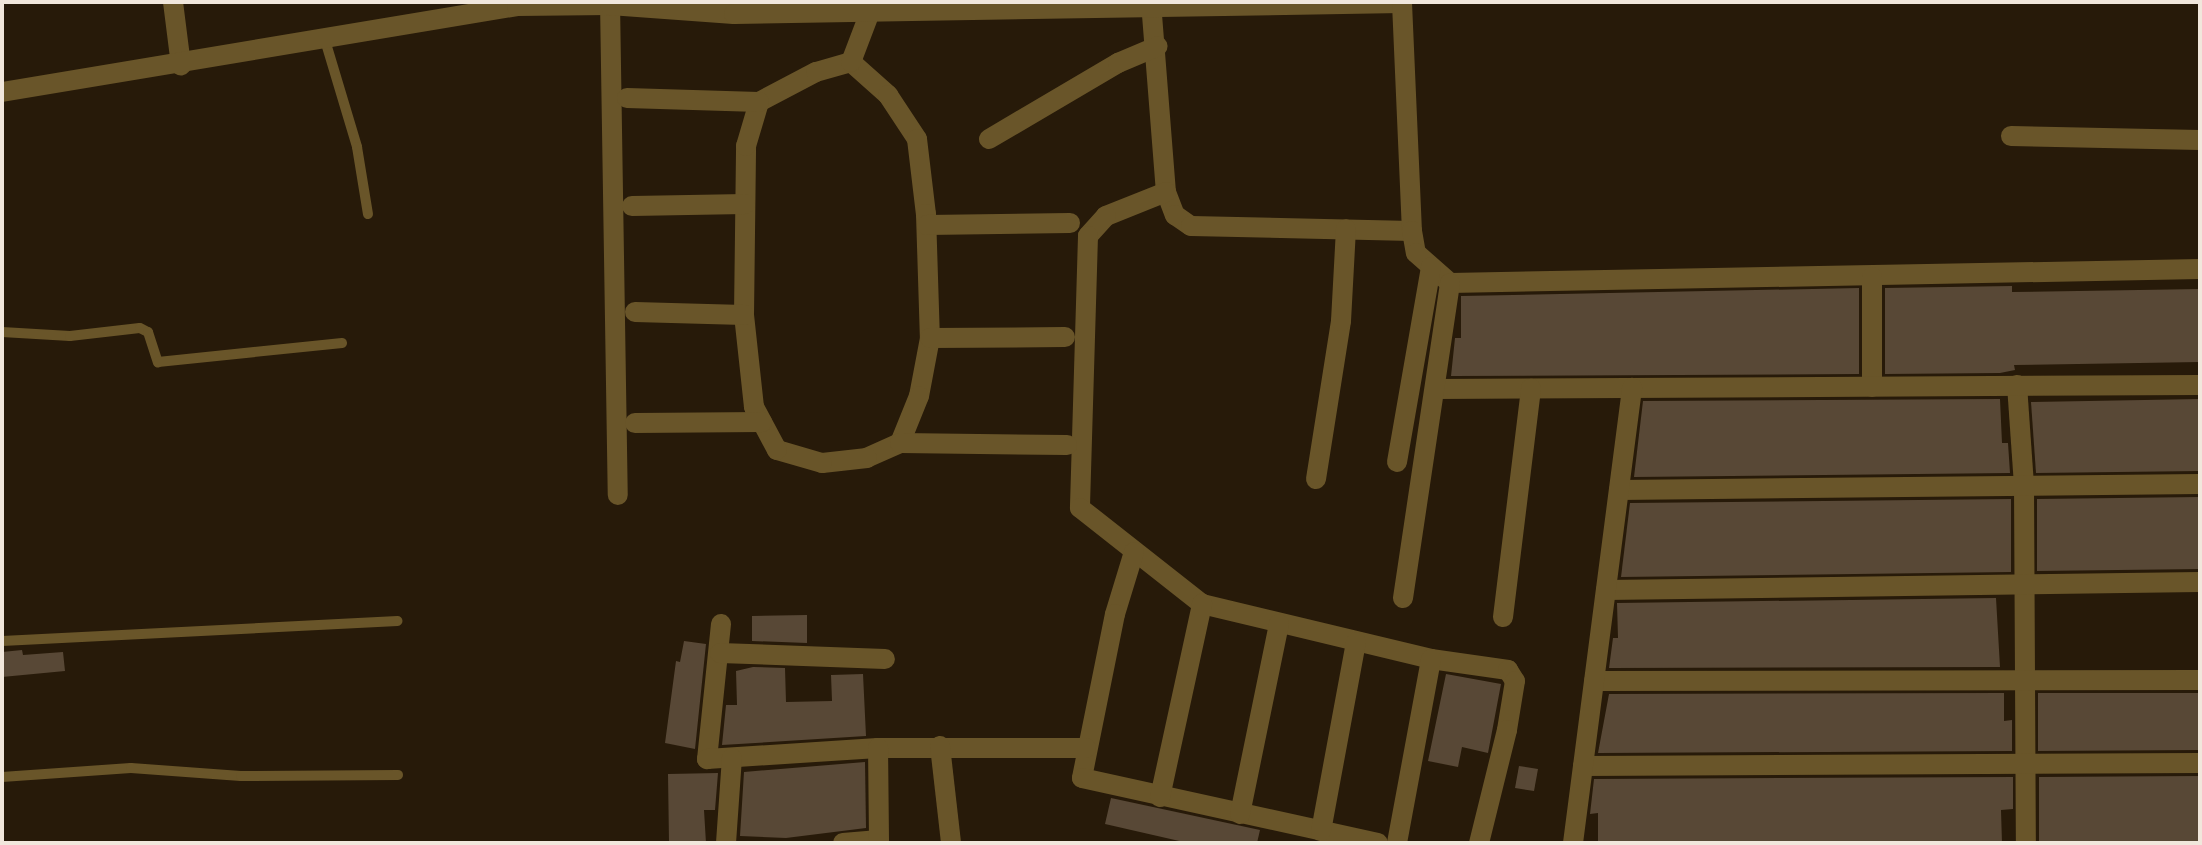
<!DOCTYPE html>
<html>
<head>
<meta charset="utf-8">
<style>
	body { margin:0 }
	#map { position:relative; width:2202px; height:845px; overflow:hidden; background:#271a09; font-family:"Zilla Slab",serif }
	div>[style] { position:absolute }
	.building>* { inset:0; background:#584836 }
	.lane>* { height:10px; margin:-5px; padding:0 5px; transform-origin:5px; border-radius:5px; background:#695529 }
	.street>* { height:20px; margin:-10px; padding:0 10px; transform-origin:10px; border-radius:10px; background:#695529 }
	span { translate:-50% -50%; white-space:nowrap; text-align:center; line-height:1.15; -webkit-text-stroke:8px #0b0602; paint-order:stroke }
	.frame { position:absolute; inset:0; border:4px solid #f1e7dc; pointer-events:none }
</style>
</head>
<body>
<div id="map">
	<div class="building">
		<div style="clip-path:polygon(2012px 286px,2012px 292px,2200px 289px,2200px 362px,2014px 365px,2015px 370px,2000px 373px,1885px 374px,1885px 288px)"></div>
		<div style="clip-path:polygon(1859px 288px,1859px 374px,1451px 376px,1455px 338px,1461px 338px,1461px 296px)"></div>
		<div style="clip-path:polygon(2000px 399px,2002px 443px,2008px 443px,2010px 473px,1634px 477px,1643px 401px)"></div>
		<div style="clip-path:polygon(2200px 399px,2200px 471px,2036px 473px,2031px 402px)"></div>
		<div style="clip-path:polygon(2200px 497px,2200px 569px,2037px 571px,2037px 499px)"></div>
		<div style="clip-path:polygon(2011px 499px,2011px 572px,1621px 577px,1630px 503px)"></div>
		<div style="clip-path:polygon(1996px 598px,2000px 667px,1609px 668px,1613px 638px,1618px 638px,1617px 603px)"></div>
		<div style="clip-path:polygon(807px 615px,807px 643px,752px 641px,752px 616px)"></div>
		<div style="clip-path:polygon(684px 641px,706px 644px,695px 749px,665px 743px,676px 661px,680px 662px)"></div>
		<div style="clip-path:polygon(22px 650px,23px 655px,63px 652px,65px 671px,2px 677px,2px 652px)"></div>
		<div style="clip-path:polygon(753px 667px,785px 668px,786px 702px,832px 701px,831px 675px,863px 674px,866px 736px,722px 745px,726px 705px,737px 705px,736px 671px)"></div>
		<div style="clip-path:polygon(1446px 674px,1501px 684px,1488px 753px,1462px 747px,1458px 767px,1428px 761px)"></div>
		<div style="clip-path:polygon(2004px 693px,2004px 721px,2012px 720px,2012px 751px,1598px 753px,1609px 694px)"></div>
		<div style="clip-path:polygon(2038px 693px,2200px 693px,2200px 750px,2038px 751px)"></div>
		<div style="clip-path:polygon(865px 762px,866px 828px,786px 838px,740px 836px,744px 772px)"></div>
		<div style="clip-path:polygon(1519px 766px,1538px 769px,1534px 791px,1515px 788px)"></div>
		<div style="clip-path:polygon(718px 773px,715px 810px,704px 810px,706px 843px,669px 843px,668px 774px)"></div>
		<div style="clip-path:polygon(2200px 776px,2200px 843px,2039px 843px,2039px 777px)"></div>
		<div style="clip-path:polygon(2013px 777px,2013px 809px,2001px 810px,2002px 843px,1598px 843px,1598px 813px,1590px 814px,1594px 779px)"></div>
		<div style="clip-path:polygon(1111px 798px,1260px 830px,1257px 843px,1188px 843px,1105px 824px)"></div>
	</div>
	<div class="lane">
		<div style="left:325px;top:40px;width:112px;rotate:73.3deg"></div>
		<div style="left:357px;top:147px;width:68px;rotate:80.7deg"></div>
		<div style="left:2px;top:332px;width:68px;rotate:3.4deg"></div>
		<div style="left:70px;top:336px;width:70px;rotate:-6.5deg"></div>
		<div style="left:140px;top:328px;width:9px;rotate:27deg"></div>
		<div style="left:148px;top:332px;width:32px;rotate:72deg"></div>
		<div style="left:158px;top:362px;width:185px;rotate:-5.9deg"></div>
		<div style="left:2px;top:641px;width:396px;rotate:-2.9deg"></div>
		<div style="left:2px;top:777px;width:129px;rotate:-4deg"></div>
		<div style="left:131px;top:768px;width:110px;rotate:4.2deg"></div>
		<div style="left:241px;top:776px;width:157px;rotate:-0.4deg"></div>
	</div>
	<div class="street">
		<div style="left:173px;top:2px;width:64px;rotate:82.8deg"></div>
		<div style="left:610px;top:2px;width:493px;rotate:89.1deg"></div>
		<div style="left:1151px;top:2px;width:191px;rotate:85.5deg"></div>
		<div style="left:1166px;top:192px;width:25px;rotate:69deg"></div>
		<div style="left:1175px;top:215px;width:19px;rotate:35deg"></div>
		<div style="left:1191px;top:226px;width:221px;rotate:1.3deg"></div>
		<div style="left:851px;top:62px;width:50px;rotate:41.7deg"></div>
		<div style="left:888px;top:95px;width:53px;rotate:56.6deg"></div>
		<div style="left:917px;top:139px;width:76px;rotate:83.2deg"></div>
		<div style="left:926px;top:214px;width:124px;rotate:88.2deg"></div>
		<div style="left:930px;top:338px;width:59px;rotate:100.7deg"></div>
		<div style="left:919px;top:396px;width:51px;rotate:112deg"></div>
		<div style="left:900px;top:443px;width:36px;rotate:156deg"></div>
		<div style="left:867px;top:458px;width:45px;rotate:173.7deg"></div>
		<div style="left:822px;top:463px;width:47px;rotate:-163.9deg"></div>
		<div style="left:777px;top:450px;width:49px;rotate:-118.1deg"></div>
		<div style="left:754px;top:407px;width:93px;rotate:-96.2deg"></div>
		<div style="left:744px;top:315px;width:169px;rotate:-89.3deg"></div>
		<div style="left:746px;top:146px;width:46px;rotate:-73.5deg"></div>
		<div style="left:759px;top:102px;width:64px;rotate:-27.8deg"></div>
		<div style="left:816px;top:72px;width:36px;rotate:-16deg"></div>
		<div style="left:851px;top:62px;width:53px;rotate:-69.2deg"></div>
		<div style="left:2px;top:92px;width:522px;rotate:-9.48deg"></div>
		<div style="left:517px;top:6px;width:93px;rotate:-0.6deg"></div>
		<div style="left:610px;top:5px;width:124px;rotate:4.2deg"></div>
		<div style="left:734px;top:14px;width:668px;rotate:-0.94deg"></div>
		<div style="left:1402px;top:3px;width:228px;rotate:87.5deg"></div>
		<div style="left:1412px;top:231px;width:22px;rotate:80deg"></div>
		<div style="left:1416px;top:253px;width:45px;rotate:41.4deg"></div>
		<div style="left:1450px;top:283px;width:750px;rotate:-1.07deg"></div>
		<div style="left:627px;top:98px;width:132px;rotate:1.7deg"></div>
		<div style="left:2011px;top:136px;width:189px;rotate:1.2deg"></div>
		<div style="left:989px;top:139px;width:150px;rotate:-30.5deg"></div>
		<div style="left:1118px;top:63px;width:43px;rotate:-23deg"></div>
		<div style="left:1166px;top:192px;width:65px;rotate:158.2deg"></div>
		<div style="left:1106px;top:216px;width:27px;rotate:132deg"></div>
		<div style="left:1088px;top:236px;width:272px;rotate:91.7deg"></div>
		<div style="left:1080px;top:508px;width:155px;rotate:38.2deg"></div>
		<div style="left:1202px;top:604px;width:236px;rotate:13.5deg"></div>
		<div style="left:1431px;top:659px;width:78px;rotate:8.1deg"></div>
		<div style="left:1508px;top:670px;width:13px;rotate:58deg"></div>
		<div style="left:1515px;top:681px;width:50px;rotate:99.3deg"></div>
		<div style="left:1507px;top:730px;width:116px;rotate:103.9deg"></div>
		<div style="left:632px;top:206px;width:113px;rotate:-1deg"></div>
		<div style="left:927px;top:225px;width:143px;rotate:-0.8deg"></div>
		<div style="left:1872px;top:277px;width:110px;rotate:90deg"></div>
		<div style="left:635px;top:312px;width:109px;rotate:1.6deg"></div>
		<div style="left:930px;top:338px;width:135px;rotate:-0.4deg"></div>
		<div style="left:2017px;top:385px;width:101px;rotate:86deg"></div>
		<div style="left:2024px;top:486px;width:357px;rotate:89.7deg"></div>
		<div style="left:1435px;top:389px;width:765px;rotate:-0.3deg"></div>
		<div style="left:635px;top:423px;width:127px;rotate:-0.5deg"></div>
		<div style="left:900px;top:443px;width:167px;rotate:0.7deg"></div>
		<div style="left:1397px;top:462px;width:198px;rotate:-80.1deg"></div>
		<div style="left:1316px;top:479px;width:160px;rotate:-81deg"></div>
		<div style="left:1341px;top:321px;width:92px;rotate:-86.9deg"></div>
		<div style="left:1619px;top:490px;width:581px;rotate:-0.59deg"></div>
		<div style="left:1134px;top:552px;width:65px;rotate:107deg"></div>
		<div style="left:1115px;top:614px;width:167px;rotate:101.4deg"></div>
		<div style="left:1082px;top:778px;width:303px;rotate:12.4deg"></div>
		<div style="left:1606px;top:590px;width:594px;rotate:-0.77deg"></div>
		<div style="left:1403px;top:598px;width:318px;rotate:-81.5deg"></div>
		<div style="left:1503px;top:617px;width:230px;rotate:-83deg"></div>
		<div style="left:721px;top:624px;width:136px;rotate:95.9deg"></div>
		<div style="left:707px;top:759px;width:171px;rotate:-3.7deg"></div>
		<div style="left:878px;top:748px;width:208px"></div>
		<div style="left:720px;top:653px;width:165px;rotate:2.1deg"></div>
		<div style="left:1594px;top:681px;width:606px;rotate:-0.09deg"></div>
		<div style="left:940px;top:746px;width:98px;rotate:83.5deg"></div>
		<div style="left:1583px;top:766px;width:617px;rotate:-0.28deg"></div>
		<div style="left:1160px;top:797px;width:198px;rotate:-77.7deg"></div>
		<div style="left:1240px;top:814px;width:194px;rotate:-78.4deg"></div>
		<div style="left:1321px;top:831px;width:192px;rotate:-79.5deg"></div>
		<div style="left:726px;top:843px;width:85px;rotate:-86deg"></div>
		<div style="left:843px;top:843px;width:36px;rotate:-5deg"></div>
		<div style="left:879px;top:840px;width:92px;rotate:-90.6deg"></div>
		<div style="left:1397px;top:843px;width:187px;rotate:-79.5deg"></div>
		<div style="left:1573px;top:843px;width:459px;rotate:-82.6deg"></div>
	</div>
	<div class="frame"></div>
</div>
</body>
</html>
